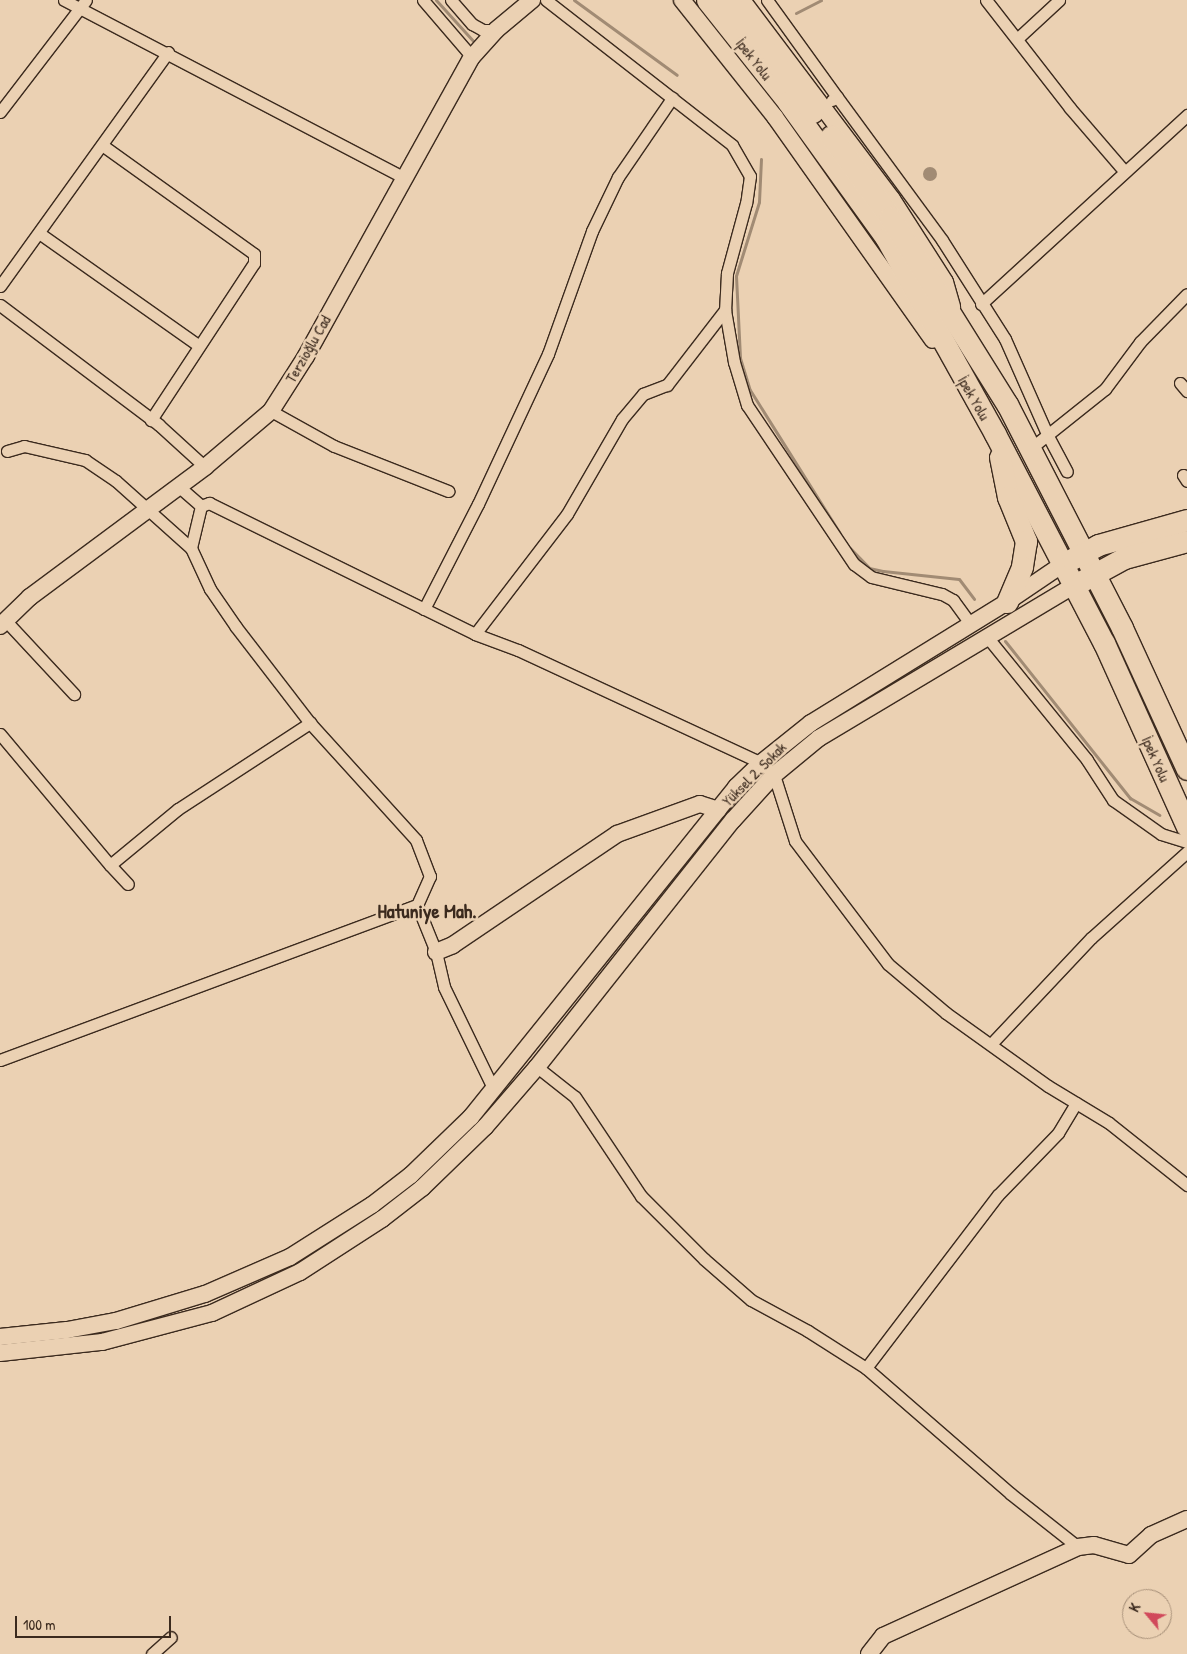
<!DOCTYPE html>
<html>
<head>
<meta charset="utf-8">
<style>
	body { margin:0 }
	#map { position:relative; width:1187px; height:1654px; overflow:hidden; background:#ebd1b3; font-family:"Patrick Hand",sans-serif }
	div>[style] { position:absolute }
	.water>* { inset:0; background:#a18b74 }
	.round { border-radius:50% }
	.stream>* { height:3px; margin:-1.5px; padding:0 1.5px; transform-origin:1.5px; border-radius:1.5px; background:#a18b74 }
	.roads { filter:drop-shadow(1px 0 #3b2a1e) drop-shadow(-1px 0 #3b2a1e) drop-shadow(0 1px #3b2a1e) drop-shadow(0 -1px #3b2a1e) }
	.street>* { height:11px; margin:-5.5px; padding:0 5.5px; transform-origin:5.5px; border-radius:5.5px; background:#ebd1b3 }
	.secondary>* { height:16px; margin:-8px; padding:0 8px; transform-origin:8px; border-radius:8px; background:#ebd1b3 }
	.highway>* { height:21px; margin:-10.5px; padding:0 10.5px; transform-origin:10.5px; border-radius:10.5px; background:#ebd1b3 }
	span { translate:-50% -50%; white-space:nowrap; text-align:center; line-height:1.15; -webkit-text-stroke:5px #ebd1b3; paint-order:stroke }
	.street-label { font-size:15px; color:#3b2a1e }
	.district-label { font-size:20px; color:#3b2a1e; font-weight:700 }
	.north { position:absolute; left:1122px; top:1589px; width:50px; height:50px; box-sizing:border-box; background:#ebd1b3; border:1px solid #a58e77; border-radius:50%; rotate:298deg; font-size:14px; font-weight:700; line-height:20px; text-align:center; color:#3b2a1e }
	.north::after { content:''; display:block; margin:auto; width:18px; height:22px; background:#d1495b; clip-path:polygon(50% 0,100% 100%,50% 72%,0 100%) }
	.scale { position:absolute; left:15px; top:1616px; width:156px; height:22px; box-sizing:border-box; border:2px solid #3b2a1e; border-top:0; padding-left:6px; font-size:15px; line-height:18px; white-space:nowrap; color:#3b2a1e; -webkit-text-stroke:4px #ebd1b3; paint-order:stroke }
</style>
</head>
<body>
<div id="map">
	<div class="water">
		<div class="round" style="left:923px;top:167px;width:14px;height:14px"></div>
	</div>
	<div class="stream">
		<div style="left:436px;top:0;width:59px;rotate:47.7deg"></div>
		<div style="left:574px;top:0;width:127px;rotate:36.1deg"></div>
		<div style="left:796px;top:13px;width:28px;rotate:-27deg"></div>
		<div style="left:761px;top:159px;width:43px;rotate:92.7deg"></div>
		<div style="left:759px;top:202px;width:77px;rotate:107.3deg"></div>
		<div style="left:736px;top:276px;width:82px;rotate:87.2deg"></div>
		<div style="left:740px;top:358px;width:34px;rotate:73deg"></div>
		<div style="left:750px;top:390px;width:168px;rotate:57.9deg"></div>
		<div style="left:850px;top:548px;width:28px;rotate:46deg"></div>
		<div style="left:869px;top:568px;width:14px;rotate:12deg"></div>
		<div style="left:883px;top:571px;width:76px;rotate:6deg"></div>
		<div style="left:959px;top:579px;width:25px;rotate:53deg"></div>
		<div style="left:1005px;top:641px;width:201px;rotate:51.5deg"></div>
		<div style="left:1130px;top:798px;width:34px;rotate:30deg"></div>
	</div>
	<div class="roads">
		<div class="street">
			<div style="left:64px;top:0;width:382px;rotate:27.6deg"></div>
			<div style="left:423px;top:0;width:75px;rotate:49.3deg"></div>
			<div style="left:451px;top:0;width:32px;rotate:49deg"></div>
			<div style="left:472px;top:24px;width:13px;rotate:29deg"></div>
			<div style="left:483px;top:30px;width:13px"></div>
			<div style="left:546px;top:0;width:236px;rotate:37.9deg"></div>
			<div style="left:732px;top:145px;width:36px;rotate:60deg"></div>
			<div style="left:750px;top:176px;width:27px;rotate:98deg"></div>
			<div style="left:746px;top:203px;width:73px;rotate:105.2deg"></div>
			<div style="left:727px;top:273px;width:37px;rotate:93deg"></div>
			<div style="left:725px;top:310px;width:53px;rotate:80.2deg"></div>
			<div style="left:734px;top:362px;width:45px;rotate:73.2deg"></div>
			<div style="left:747px;top:405px;width:192px;rotate:56.1deg"></div>
			<div style="left:854px;top:564px;width:21px;rotate:37deg"></div>
			<div style="left:871px;top:577px;width:73px;rotate:13.5deg"></div>
			<div style="left:942px;top:594px;width:13px;rotate:29deg"></div>
			<div style="left:953px;top:600px;width:31px;rotate:54deg"></div>
			<div style="left:767px;top:0;width:120px;rotate:54.2deg"></div>
			<div style="left:837px;top:97px;width:6px;rotate:149deg"></div>
			<div style="left:986px;top:0;width:137px;rotate:52.1deg"></div>
			<div style="left:1070px;top:108px;width:84px;rotate:49.3deg"></div>
			<div style="left:1018px;top:38px;width:56px;rotate:-42.8deg"></div>
			<div style="left:837px;top:97px;width:177px;rotate:53.7deg"></div>
			<div style="left:942px;top:240px;width:117px;rotate:57.5deg"></div>
			<div style="left:1005px;top:339px;width:106px;rotate:66.1deg"></div>
			<div style="left:1048px;top:436px;width:40px;rotate:62deg"></div>
			<div style="left:0;top:112px;width:141px;rotate:-52.5deg"></div>
			<div style="left:102px;top:145px;width:187px;rotate:35.6deg"></div>
			<div style="left:254px;top:254px;width:9px;rotate:90deg"></div>
			<div style="left:254px;top:263px;width:188px;rotate:123.3deg"></div>
			<div style="left:39px;top:233px;width:194px;rotate:35.2deg"></div>
			<div style="left:0;top:286px;width:288px;rotate:-54.3deg"></div>
			<div style="left:981px;top:304px;width:280px;rotate:-42.5deg"></div>
			<div style="left:0;top:305px;width:199px;rotate:37deg"></div>
			<div style="left:159px;top:425px;width:62px;rotate:42.4deg"></div>
			<div style="left:1180px;top:383px;width:11px;rotate:49deg"></div>
			<div style="left:271px;top:411px;width:72px;rotate:29.1deg"></div>
			<div style="left:334px;top:446px;width:123px;rotate:21.5deg"></div>
			<div style="left:1031px;top:448px;width:95px;rotate:-38.6deg"></div>
			<div style="left:1105px;top:389px;width:59px;rotate:-53.3deg"></div>
			<div style="left:1140px;top:342px;width:67px;rotate:-45.6deg"></div>
			<div style="left:7px;top:451px;width:18px;rotate:-16deg"></div>
			<div style="left:24px;top:446px;width:63px;rotate:12.9deg"></div>
			<div style="left:85px;top:460px;width:37px;rotate:34deg"></div>
			<div style="left:116px;top:481px;width:101px;rotate:41.8deg"></div>
			<div style="left:191px;top:548px;width:45px;rotate:65.1deg"></div>
			<div style="left:210px;top:589px;width:46px;rotate:55.6deg"></div>
			<div style="left:236px;top:627px;width:121px;rotate:52.4deg"></div>
			<div style="left:310px;top:723px;width:158px;rotate:47.8deg"></div>
			<div style="left:416px;top:840px;width:39px;rotate:69deg"></div>
			<div style="left:430px;top:876px;width:32px;rotate:114deg"></div>
			<div style="left:417px;top:905px;width:51px;rotate:68deg"></div>
			<div style="left:436px;top:952px;width:36px;rotate:77deg"></div>
			<div style="left:444px;top:987px;width:114px;rotate:64.1deg"></div>
			<div style="left:1183px;top:475px;width:7px;rotate:56deg"></div>
			<div style="left:177px;top:485px;width:32px;rotate:41deg"></div>
			<div style="left:201px;top:506px;width:43px;rotate:103.4deg"></div>
			<div style="left:201px;top:506px;width:9px;rotate:-21deg"></div>
			<div style="left:209px;top:503px;width:297px;rotate:26.2deg"></div>
			<div style="left:475px;top:634px;width:46px;rotate:20.4deg"></div>
			<div style="left:518px;top:650px;width:268px;rotate:24.9deg"></div>
			<div style="left:761px;top:763px;width:18px;rotate:43deg"></div>
			<div style="left:774px;top:775px;width:69px;rotate:72.3deg"></div>
			<div style="left:795px;top:841px;width:154px;rotate:52.9deg"></div>
			<div style="left:888px;top:964px;width:76px;rotate:40.2deg"></div>
			<div style="left:946px;top:1013px;width:125px;rotate:35.6deg"></div>
			<div style="left:1048px;top:1086px;width:71px;rotate:31.2deg"></div>
			<div style="left:1109px;top:1123px;width:100px;rotate:38.5deg"></div>
			<div style="left:424px;top:609px;width:118px;rotate:-62.8deg"></div>
			<div style="left:478px;top:504px;width:166px;rotate:-65deg"></div>
			<div style="left:548px;top:354px;width:131px;rotate:-70.3deg"></div>
			<div style="left:592px;top:231px;width:60px;rotate:-64.3deg"></div>
			<div style="left:618px;top:177px;width:96px;rotate:-55.6deg"></div>
			<div style="left:6px;top:621px;width:100px;rotate:47deg"></div>
			<div style="left:475px;top:634px;width:151px;rotate:-52.5deg"></div>
			<div style="left:567px;top:514px;width:110px;rotate:-59.9deg"></div>
			<div style="left:622px;top:419px;width:33px;rotate:-50deg"></div>
			<div style="left:643px;top:394px;width:26px;rotate:-21deg"></div>
			<div style="left:667px;top:385px;width:95px;rotate:-52.3deg"></div>
			<div style="left:988px;top:638px;width:157px;rotate:50.9deg"></div>
			<div style="left:1087px;top:760px;width:48px;rotate:57deg"></div>
			<div style="left:1113px;top:800px;width:59px;rotate:35.3deg"></div>
			<div style="left:1161px;top:834px;width:27px;rotate:17deg"></div>
			<div style="left:0;top:734px;width:171px;rotate:50deg"></div>
			<div style="left:110px;top:865px;width:88px;rotate:-39.5deg"></div>
			<div style="left:178px;top:809px;width:158px;rotate:-33.1deg"></div>
			<div style="left:110px;top:865px;width:26px;rotate:47deg"></div>
			<div style="left:991px;top:1044px;width:146px;rotate:-46.7deg"></div>
			<div style="left:1091px;top:938px;width:129px;rotate:-41.9deg"></div>
			<div style="left:0;top:1060px;width:445px;rotate:-20.4deg"></div>
			<div style="left:537px;top:1067px;width:48px;rotate:38.3deg"></div>
			<div style="left:575px;top:1097px;width:119px;rotate:56.3deg"></div>
			<div style="left:641px;top:1196px;width:89px;rotate:45deg"></div>
			<div style="left:704px;top:1259px;width:62px;rotate:41.1deg"></div>
			<div style="left:751px;top:1300px;width:65px;rotate:28.5deg"></div>
			<div style="left:808px;top:1331px;width:69px;rotate:32.5deg"></div>
			<div style="left:866px;top:1368px;width:192px;rotate:41deg"></div>
			<div style="left:1011px;top:1494px;width:85px;rotate:38.3deg"></div>
			<div style="left:866px;top:1368px;width:218px;rotate:-52.7deg"></div>
			<div style="left:998px;top:1195px;width:86px;rotate:-45.9deg"></div>
			<div style="left:1058px;top:1133px;width:35px;rotate:-59deg"></div>
			<div style="left:152px;top:1654px;width:25px;rotate:-42deg"></div>
		</div>
		<div class="secondary">
			<div style="left:682px;top:0;width:149px;rotate:51.5deg"></div>
			<div style="left:775px;top:117px;width:273px;rotate:54.7deg"></div>
			<div style="left:742px;top:0;width:249px;rotate:53deg"></div>
			<div style="left:892px;top:199px;width:98px;rotate:57.4deg"></div>
			<div style="left:945px;top:282px;width:26px;rotate:74deg"></div>
			<div style="left:0;top:626px;width:42px;rotate:-44deg"></div>
			<div style="left:30px;top:597px;width:218px;rotate:-36.6deg"></div>
			<div style="left:205px;top:467px;width:87px;rotate:-40.3deg"></div>
			<div style="left:271px;top:411px;width:65px;rotate:-57.5deg"></div>
			<div style="left:306px;top:356px;width:342px;rotate:-61deg"></div>
			<div style="left:472px;top:57px;width:36px;rotate:-48deg"></div>
			<div style="left:496px;top:30px;width:47px;rotate:-39.8deg"></div>
			<div style="left:436px;top:952px;width:18px;rotate:-22deg"></div>
			<div style="left:453px;top:945px;width:198px;rotate:-34.1deg"></div>
			<div style="left:617px;top:834px;width:88px;rotate:-19.9deg"></div>
			<div style="left:700px;top:804px;width:19px;rotate:18deg"></div>
			<div style="left:0;top:1337px;width:67px;rotate:-6deg"></div>
			<div style="left:67px;top:1330px;width:50px;rotate:-10.4deg"></div>
			<div style="left:116px;top:1321px;width:93px;rotate:-16.9deg"></div>
			<div style="left:205px;top:1294px;width:93px;rotate:-23.5deg"></div>
			<div style="left:290px;top:1257px;width:97px;rotate:-32.4deg"></div>
			<div style="left:372px;top:1205px;width:49px;rotate:-37.6deg"></div>
			<div style="left:411px;top:1175px;width:83px;rotate:-44deg"></div>
			<div style="left:471px;top:1117px;width:423px;rotate:-51.2deg"></div>
			<div style="left:736px;top:787px;width:35px;rotate:-44deg"></div>
			<div style="left:761px;top:763px;width:64px;rotate:-38.7deg"></div>
			<div style="left:811px;top:723px;width:230px;rotate:-31.7deg"></div>
			<div style="left:1007px;top:602px;width:68px;rotate:-34.2deg"></div>
			<div style="left:0;top:1353px;width:103px;rotate:-6.2deg"></div>
			<div style="left:102px;top:1342px;width:114px;rotate:-14.8deg"></div>
			<div style="left:212px;top:1313px;width:97px;rotate:-25deg"></div>
			<div style="left:300px;top:1272px;width:98px;rotate:-32.9deg"></div>
			<div style="left:382px;top:1219px;width:51px;rotate:-37.8deg"></div>
			<div style="left:422px;top:1188px;width:88px;rotate:-44.1deg"></div>
			<div style="left:485px;top:1127px;width:79px;rotate:-49.1deg"></div>
			<div style="left:537px;top:1067px;width:315px;rotate:-51.6deg"></div>
			<div style="left:733px;top:820px;width:61px;rotate:-47.7deg"></div>
			<div style="left:774px;top:775px;width:58px;rotate:-39.4deg"></div>
			<div style="left:819px;top:738px;width:298px;rotate:-30.9deg"></div>
			<div style="left:869px;top:1654px;width:23px;rotate:-52deg"></div>
			<div style="left:883px;top:1636px;width:214px;rotate:-24.5deg"></div>
			<div style="left:1078px;top:1547px;width:16px;rotate:-7deg"></div>
			<div style="left:1094px;top:1545px;width:36px;rotate:16deg"></div>
			<div style="left:1129px;top:1555px;width:30px;rotate:-42deg"></div>
			<div style="left:1151px;top:1535px;width:39px;rotate:-24deg"></div>
		</div>
		<div class="highway">
			<div style="left:707px;top:0;width:130px;rotate:51.5deg"></div>
			<div style="left:788px;top:102px;width:168px;rotate:54.2deg"></div>
			<div style="left:886px;top:238px;width:224px;rotate:60.9deg"></div>
			<div style="left:995px;top:434px;width:236px;rotate:62.5deg"></div>
			<div style="left:1104px;top:643px;width:202px;rotate:65.7deg"></div>
			<div style="left:727px;top:0;width:141px;rotate:52.5deg"></div>
			<div style="left:831px;top:136px;width:100px;rotate:53.9deg"></div>
			<div style="left:890px;top:217px;width:221px;rotate:58deg"></div>
			<div style="left:1007px;top:404px;width:252px;rotate:62.8deg"></div>
			<div style="left:1122px;top:628px;width:155px;rotate:65.3deg"></div>
			<div style="left:1000px;top:457px;width:41px;rotate:78.7deg"></div>
			<div style="left:1008px;top:497px;width:48px;rotate:67.8deg"></div>
			<div style="left:1026px;top:541px;width:26px;rotate:99deg"></div>
			<div style="left:1022px;top:567px;width:38px;rotate:113deg"></div>
			<div style="left:1072px;top:559px;width:30px;rotate:-28deg"></div>
			<div style="left:1098px;top:545px;width:92px;rotate:-15.7deg"></div>
			<div style="left:1082px;top:581px;width:48px;rotate:-28.7deg"></div>
			<div style="left:1124px;top:558px;width:65px;rotate:-15.1deg"></div>
		</div>
	</div>
	<div class="street-label">
		<span style="left:754px;top:59px;rotate:52deg">İpek Yolu</span>
		<span style="left:308px;top:349px;rotate:-60deg">Terzioğlu Cad</span>
		<span style="left:974px;top:398px;rotate:60deg">İpek Yolu</span>
		<span style="left:1156px;top:759px;rotate:66deg">İpek Yolu</span>
		<span style="left:754px;top:774px;rotate:-45deg">Yüksel 2. Sokak</span>
	</div>
	<div class="district-label">
		<span style="left:427px;top:910px">Hatuniye Mah.</span>
	</div>
	<div class="north">K</div>
	<div class="scale">100 m</div>
</div>
</body>
</html>
